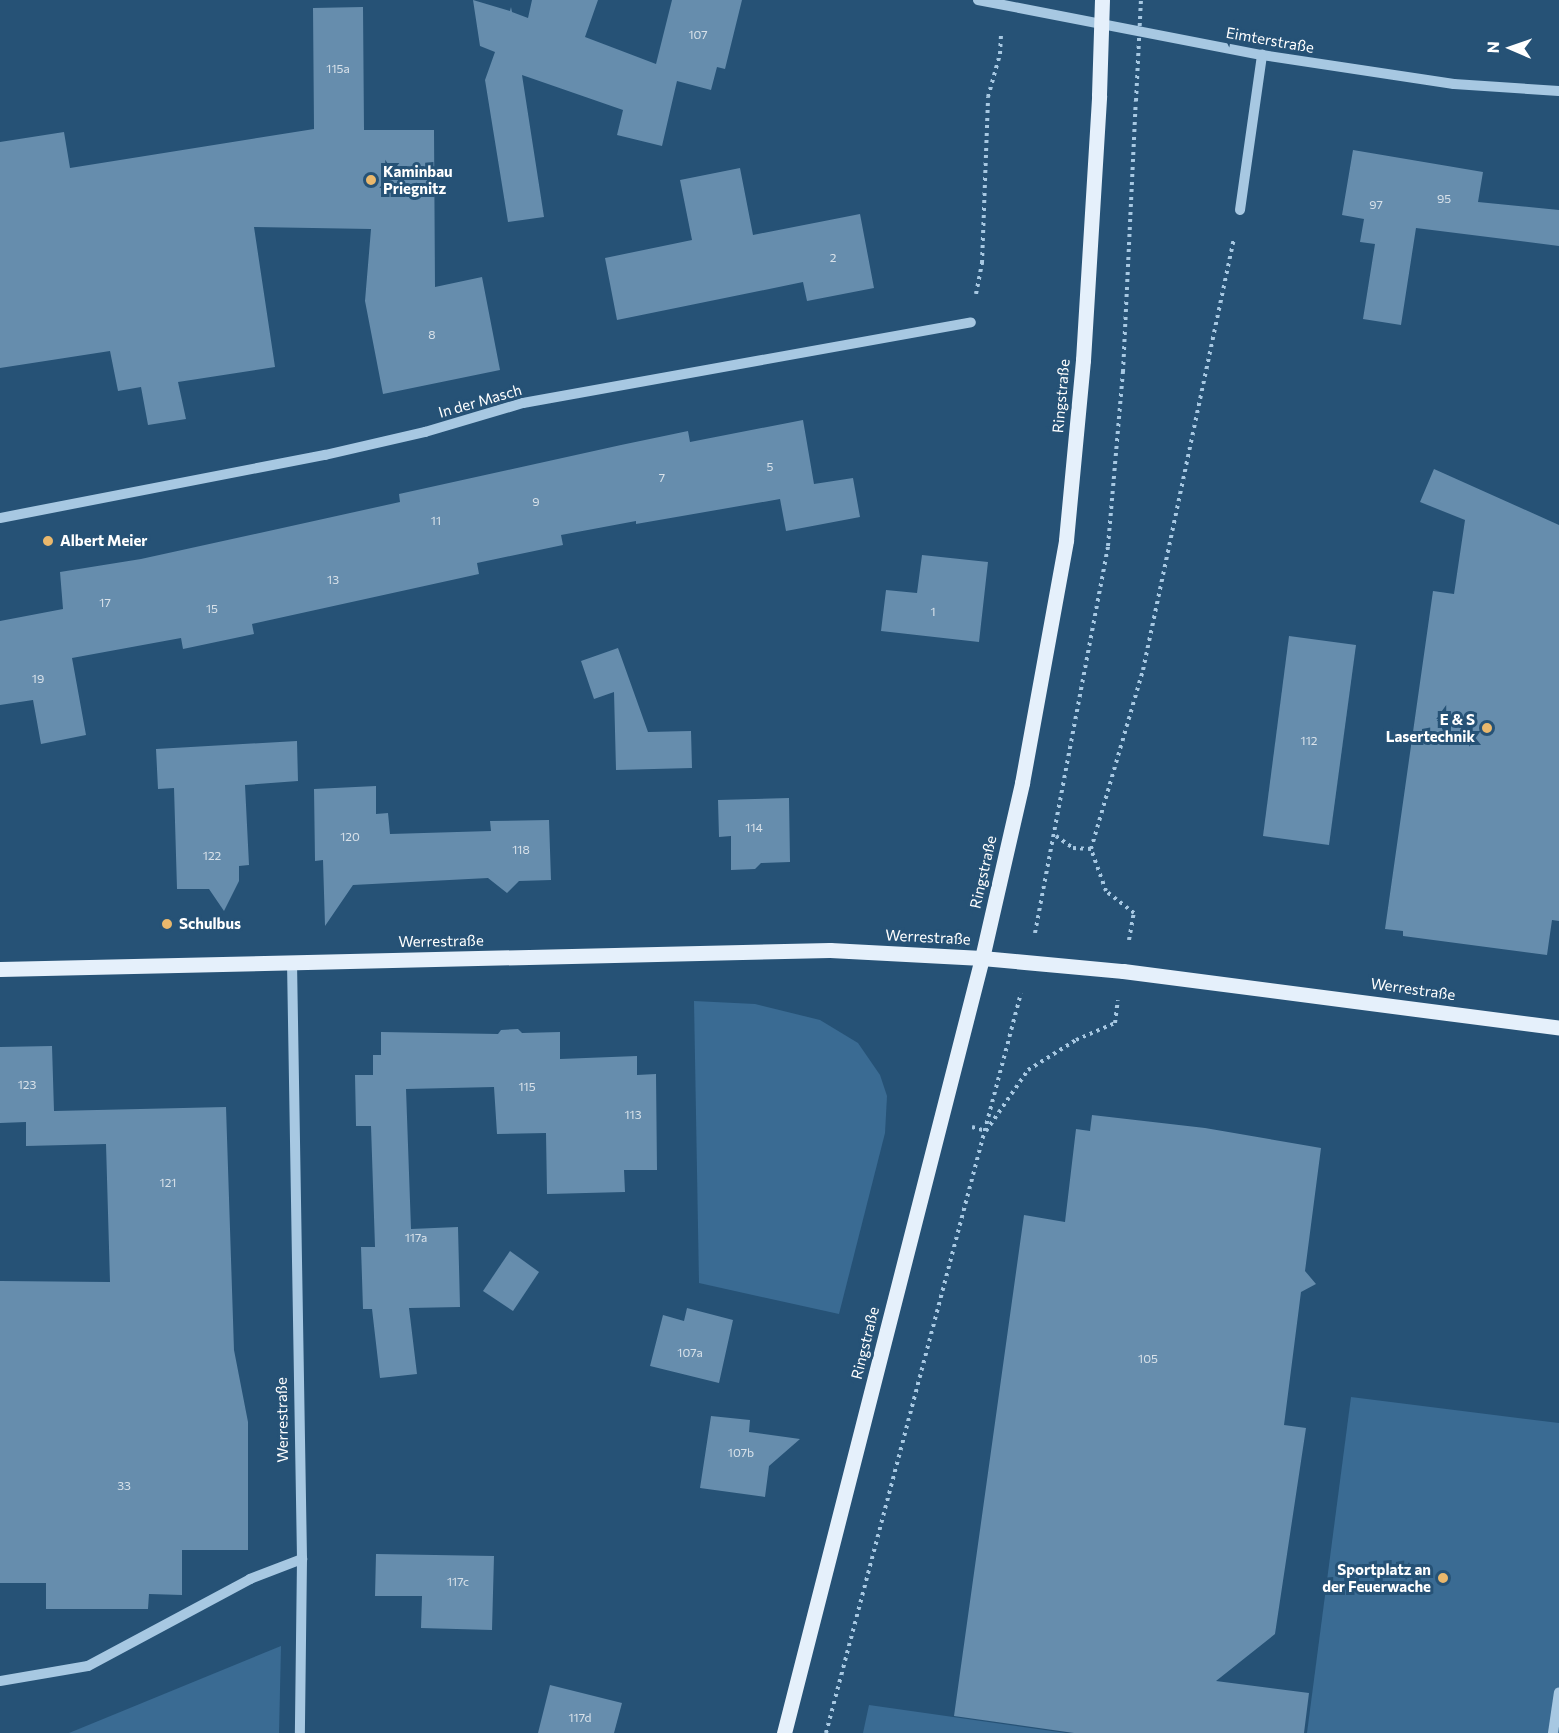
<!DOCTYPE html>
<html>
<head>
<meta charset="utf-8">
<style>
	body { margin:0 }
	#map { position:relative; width:1559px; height:1733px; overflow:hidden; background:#265276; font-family:Commissioner,sans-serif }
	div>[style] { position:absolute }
	.green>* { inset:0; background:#3a6b93 }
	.building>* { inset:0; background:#668dad }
	.path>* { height:4px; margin-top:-2px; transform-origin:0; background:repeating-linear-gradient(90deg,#a7c8e2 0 3px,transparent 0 7.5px) }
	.minor>* { height:10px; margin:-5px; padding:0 5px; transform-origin:5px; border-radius:5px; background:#a7c8e2 }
	.major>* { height:15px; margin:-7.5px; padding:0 7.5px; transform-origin:7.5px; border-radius:7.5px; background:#e5f0fb }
	.path-bridge>* { height:4px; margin-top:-2px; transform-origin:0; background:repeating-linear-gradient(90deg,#a7c8e2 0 3px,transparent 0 7.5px) }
	.major-bridge>* { height:15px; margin:-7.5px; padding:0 7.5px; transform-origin:7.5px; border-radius:7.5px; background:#e5f0fb }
	.dots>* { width:16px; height:16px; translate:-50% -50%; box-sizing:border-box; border:3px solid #265276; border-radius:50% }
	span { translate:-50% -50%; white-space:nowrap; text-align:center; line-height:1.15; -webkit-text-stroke:6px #265276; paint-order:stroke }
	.number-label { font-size:12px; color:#d9e2ea }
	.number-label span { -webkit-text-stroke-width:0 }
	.street-label { font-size:15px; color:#fff }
	.poi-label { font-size:15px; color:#fff; font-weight:700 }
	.left { translate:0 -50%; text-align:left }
	.right { translate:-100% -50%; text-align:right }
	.north { position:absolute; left:1481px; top:18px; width:60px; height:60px; -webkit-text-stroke:4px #265276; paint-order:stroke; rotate:272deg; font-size:16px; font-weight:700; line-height:24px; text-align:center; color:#fff }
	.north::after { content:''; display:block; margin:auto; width:21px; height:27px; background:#fff; clip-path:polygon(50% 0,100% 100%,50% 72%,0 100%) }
</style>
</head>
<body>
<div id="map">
	<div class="green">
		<div style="clip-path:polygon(694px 1001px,755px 1004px,820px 1020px,858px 1043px,880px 1075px,887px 1096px,885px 1133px,839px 1314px,699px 1283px)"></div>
		<div style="clip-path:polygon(1351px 1397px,1559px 1423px,1559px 1733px,1307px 1733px)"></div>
		<div style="clip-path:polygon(281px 1646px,279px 1733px,69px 1733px)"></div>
		<div style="clip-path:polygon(869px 1705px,1066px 1733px,863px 1733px)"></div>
	</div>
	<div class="building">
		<div style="clip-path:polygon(473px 0,510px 11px,511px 7px,512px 12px,528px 18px,532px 0,598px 0,585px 37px,656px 64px,672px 0,742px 0,725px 69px,717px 67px,711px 90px,677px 81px,662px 146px,617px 135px,623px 110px,522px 75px,544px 217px,508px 222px,485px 80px,495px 52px,480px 46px)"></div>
		<div style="clip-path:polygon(363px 7px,364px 130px,434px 130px,435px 287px,482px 277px,500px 370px,383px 394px,365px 301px,371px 229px,254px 227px,275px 367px,178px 382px,186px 419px,148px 425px,141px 387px,118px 391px,110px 351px,0 368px,0 142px,64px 132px,70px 168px,314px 129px,313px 8px)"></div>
		<div style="clip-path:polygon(1353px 150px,1483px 172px,1478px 202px,1559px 210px,1559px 246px,1416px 228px,1401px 325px,1363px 319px,1375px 244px,1360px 242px,1364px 219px,1342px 215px)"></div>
		<div style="clip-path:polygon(740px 168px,753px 235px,860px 214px,874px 288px,807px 301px,803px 282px,617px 320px,605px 258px,692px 240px,680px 180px)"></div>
		<div style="clip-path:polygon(803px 420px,814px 484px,853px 478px,860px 517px,786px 531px,780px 499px,636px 524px,636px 521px,561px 535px,563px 545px,477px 563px,479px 574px,252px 624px,254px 634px,183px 649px,181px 638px,72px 658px,86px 735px,41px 744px,33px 700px,0 705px,0 621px,63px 609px,60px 572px,141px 559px,400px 502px,399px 494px,621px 445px,688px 431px,690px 442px)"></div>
		<div style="clip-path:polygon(1434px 469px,1559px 525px,1559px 921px,1552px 920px,1547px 955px,1403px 936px,1403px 931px,1385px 929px,1433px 591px,1454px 594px,1465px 520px,1420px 502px)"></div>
		<div style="clip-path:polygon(922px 555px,988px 562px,979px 642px,881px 631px,886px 590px,917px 593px)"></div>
		<div style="clip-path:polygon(1289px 636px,1356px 645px,1329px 845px,1263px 836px)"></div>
		<div style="clip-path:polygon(618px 648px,648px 732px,691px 731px,692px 768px,616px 770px,614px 692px,594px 699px,581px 661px)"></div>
		<div style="clip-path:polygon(297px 741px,298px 781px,245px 785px,249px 865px,239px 866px,239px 881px,224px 911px,209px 889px,177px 889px,174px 788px,158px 789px,156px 749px)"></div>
		<div style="clip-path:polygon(376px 786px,376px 814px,388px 813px,390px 834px,491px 831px,490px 821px,549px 820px,551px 880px,519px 881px,507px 893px,488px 878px,353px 885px,325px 926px,323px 860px,315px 861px,314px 789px)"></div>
		<div style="clip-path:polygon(789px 798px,790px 862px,761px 863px,755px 869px,731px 870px,731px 836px,719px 837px,718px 800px)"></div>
		<div style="clip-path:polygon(518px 1029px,522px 1033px,560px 1032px,560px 1059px,637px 1056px,637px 1075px,656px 1074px,657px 1170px,624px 1170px,625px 1192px,547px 1194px,546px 1133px,497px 1134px,494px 1087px,406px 1089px,411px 1229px,458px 1227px,460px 1307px,409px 1308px,417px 1374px,380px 1378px,372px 1309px,363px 1309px,361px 1247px,375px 1247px,371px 1126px,356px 1126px,355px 1075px,373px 1075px,373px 1055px,381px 1055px,381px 1032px,498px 1034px,501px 1030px)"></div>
		<div style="clip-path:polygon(52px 1046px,54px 1111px,226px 1107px,234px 1350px,248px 1422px,248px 1550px,182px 1550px,182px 1595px,149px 1594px,148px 1609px,46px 1609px,46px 1583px,0 1583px,0 1281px,110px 1282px,106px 1144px,26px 1146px,26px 1122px,0 1123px,0 1047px)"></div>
		<div style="clip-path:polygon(1092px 1115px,1205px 1128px,1321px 1148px,1305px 1271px,1316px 1284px,1301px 1292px,1284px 1425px,1306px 1428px,1275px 1634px,1216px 1681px,1309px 1693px,1304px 1733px,1074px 1733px,954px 1716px,1024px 1215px,1065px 1222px,1076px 1129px,1090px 1131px)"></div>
		<div style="clip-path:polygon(510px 1251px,539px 1272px,513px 1311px,483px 1291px)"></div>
		<div style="clip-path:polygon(687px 1308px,733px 1320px,719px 1383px,650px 1366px,663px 1315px,684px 1321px)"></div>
		<div style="clip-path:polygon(711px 1416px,750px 1420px,749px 1432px,800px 1439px,769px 1466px,765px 1497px,700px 1488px)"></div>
		<div style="clip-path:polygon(376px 1554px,494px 1556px,492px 1630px,421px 1628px,422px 1596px,375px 1596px)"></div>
		<div style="clip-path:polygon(550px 1685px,622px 1703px,614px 1733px,538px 1733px)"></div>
	</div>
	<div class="path">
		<div style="left:976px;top:294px;width:32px;rotate:-79deg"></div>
		<div style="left:982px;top:263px;width:166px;rotate:-87.9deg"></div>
		<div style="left:988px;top:97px;width:45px;rotate:-74.4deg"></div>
		<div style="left:1000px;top:54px;width:21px;rotate:-87deg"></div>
		<div style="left:1056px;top:836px;width:21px;rotate:35deg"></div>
		<div style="left:1073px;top:848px;width:18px;rotate:3deg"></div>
		<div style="left:1035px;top:933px;width:394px;rotate:-79.3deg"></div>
		<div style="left:1108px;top:546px;width:175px;rotate:-85.1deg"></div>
		<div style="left:1123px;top:372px;width:271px;rotate:-87.3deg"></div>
		<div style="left:1129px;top:940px;width:27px;rotate:-80deg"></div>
		<div style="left:1134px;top:913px;width:36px;rotate:-142deg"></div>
		<div style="left:1106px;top:891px;width:45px;rotate:-109.7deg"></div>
		<div style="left:1091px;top:849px;width:186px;rotate:-73.8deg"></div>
		<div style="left:1143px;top:670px;width:442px;rotate:-78.1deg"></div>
		<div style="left:972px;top:1127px;width:15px;rotate:16deg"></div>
		<div style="left:986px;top:1131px;width:74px;rotate:-55.5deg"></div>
		<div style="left:1028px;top:1070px;width:57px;rotate:-32deg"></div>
		<div style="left:1076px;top:1040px;width:43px;rotate:-23.6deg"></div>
		<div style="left:1115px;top:1023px;width:23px;rotate:-83deg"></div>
		<div style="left:826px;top:1733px;width:765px;rotate:-75.24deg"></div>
	</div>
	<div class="minor">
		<div style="left:978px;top:0;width:289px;rotate:11deg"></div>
		<div style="left:1262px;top:55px;width:194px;rotate:8.6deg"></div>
		<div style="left:1454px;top:84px;width:105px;rotate:3.8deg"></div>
		<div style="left:1240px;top:210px;width:157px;rotate:-81.9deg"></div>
		<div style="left:0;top:518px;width:331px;rotate:-11deg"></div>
		<div style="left:325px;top:455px;width:103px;rotate:-13deg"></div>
		<div style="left:425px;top:432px;width:102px;rotate:-16.5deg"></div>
		<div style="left:523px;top:403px;width:455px;rotate:-10.2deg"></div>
		<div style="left:292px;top:962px;width:597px;rotate:89.04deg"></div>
		<div style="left:302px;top:1559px;width:174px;rotate:90.7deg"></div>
		<div style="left:0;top:1681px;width:89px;rotate:-9.7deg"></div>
		<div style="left:88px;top:1666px;width:184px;rotate:-28.2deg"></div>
		<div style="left:250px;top:1579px;width:56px;rotate:-21deg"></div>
		<div style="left:1553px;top:1733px;width:41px;rotate:-81.7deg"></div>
	</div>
	<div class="major">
		<div style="left:0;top:969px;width:830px;rotate:-1.31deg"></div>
		<div style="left:830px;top:950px;width:152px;rotate:3deg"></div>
		<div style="left:982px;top:958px;width:142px;rotate:5.3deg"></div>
		<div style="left:1123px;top:971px;width:440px;rotate:7.4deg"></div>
		<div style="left:784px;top:1733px;width:800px;rotate:-75.67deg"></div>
		<div style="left:982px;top:958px;width:180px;rotate:-77.1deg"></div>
		<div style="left:1022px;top:783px;width:247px;rotate:-79.7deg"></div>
		<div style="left:1066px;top:540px;width:181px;rotate:-84.6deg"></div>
		<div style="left:1083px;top:360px;width:265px;rotate:-86.5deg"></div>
	</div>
	<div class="path-bridge">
		<div style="left:1136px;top:101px;width:101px;rotate:-87.2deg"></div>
	</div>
	<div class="major-bridge">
		<div style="left:1099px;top:95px;width:95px;rotate:-88.2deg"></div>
	</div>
	<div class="dots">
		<div style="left:371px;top:180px;background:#eab86c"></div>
		<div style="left:48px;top:541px;background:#eab86c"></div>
		<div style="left:1487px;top:728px;background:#eab86c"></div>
		<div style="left:167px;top:924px;background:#eab86c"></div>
		<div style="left:1443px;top:1578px;background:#eab86c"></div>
	</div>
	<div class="number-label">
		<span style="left:698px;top:35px">107</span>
		<span style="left:338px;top:69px">115a</span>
		<span style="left:1444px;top:199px">95</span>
		<span style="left:1376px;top:205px">97</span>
		<span style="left:833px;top:258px">2</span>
		<span style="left:432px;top:335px">8</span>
		<span style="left:770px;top:467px">5</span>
		<span style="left:662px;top:478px">7</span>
		<span style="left:536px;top:502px">9</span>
		<span style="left:436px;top:521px">11</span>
		<span style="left:333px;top:580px">13</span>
		<span style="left:105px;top:603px">17</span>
		<span style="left:212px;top:609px">15</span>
		<span style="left:933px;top:612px">1</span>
		<span style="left:38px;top:679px">19</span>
		<span style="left:1309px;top:741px">112</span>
		<span style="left:754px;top:828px">114</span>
		<span style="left:350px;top:837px">120</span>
		<span style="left:521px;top:850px">118</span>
		<span style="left:212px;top:856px">122</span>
		<span style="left:27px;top:1085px">123</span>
		<span style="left:527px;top:1087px">115</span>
		<span style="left:633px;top:1115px">113</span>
		<span style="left:168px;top:1183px">121</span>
		<span style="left:416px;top:1238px">117a</span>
		<span style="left:690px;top:1353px">107a</span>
		<span style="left:1148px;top:1359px">105</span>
		<span style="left:741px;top:1453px">107b</span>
		<span style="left:124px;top:1486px">33</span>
		<span style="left:458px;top:1582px">117c</span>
		<span style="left:580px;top:1718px">117d</span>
	</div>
	<div class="street-label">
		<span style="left:1270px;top:40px;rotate:10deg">Eimterstraße</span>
		<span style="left:1061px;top:396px;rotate:-85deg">Ringstraße</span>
		<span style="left:480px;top:401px;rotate:-16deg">In der Masch</span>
		<span style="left:983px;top:872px;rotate:-77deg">Ringstraße</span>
		<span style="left:928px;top:937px;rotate:3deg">Werrestraße</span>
		<span style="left:441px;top:941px;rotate:-1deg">Werrestraße</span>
		<span style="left:1413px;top:989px;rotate:8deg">Werrestraße</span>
		<span style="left:865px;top:1343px;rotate:-76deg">Ringstraße</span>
		<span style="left:282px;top:1420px;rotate:-91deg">Werrestraße</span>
	</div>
	<div class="poi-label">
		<span class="left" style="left:383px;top:180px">Kaminbau<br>Priegnitz</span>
		<span class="left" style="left:60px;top:541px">Albert Meier</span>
		<span class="right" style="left:1475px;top:728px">E &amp; S<br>Lasertechnik</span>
		<span class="left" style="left:179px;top:924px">Schulbus</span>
		<span class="right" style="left:1431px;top:1578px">Sportplatz an<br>der Feuerwache</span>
	</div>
	<div class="north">N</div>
</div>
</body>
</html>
